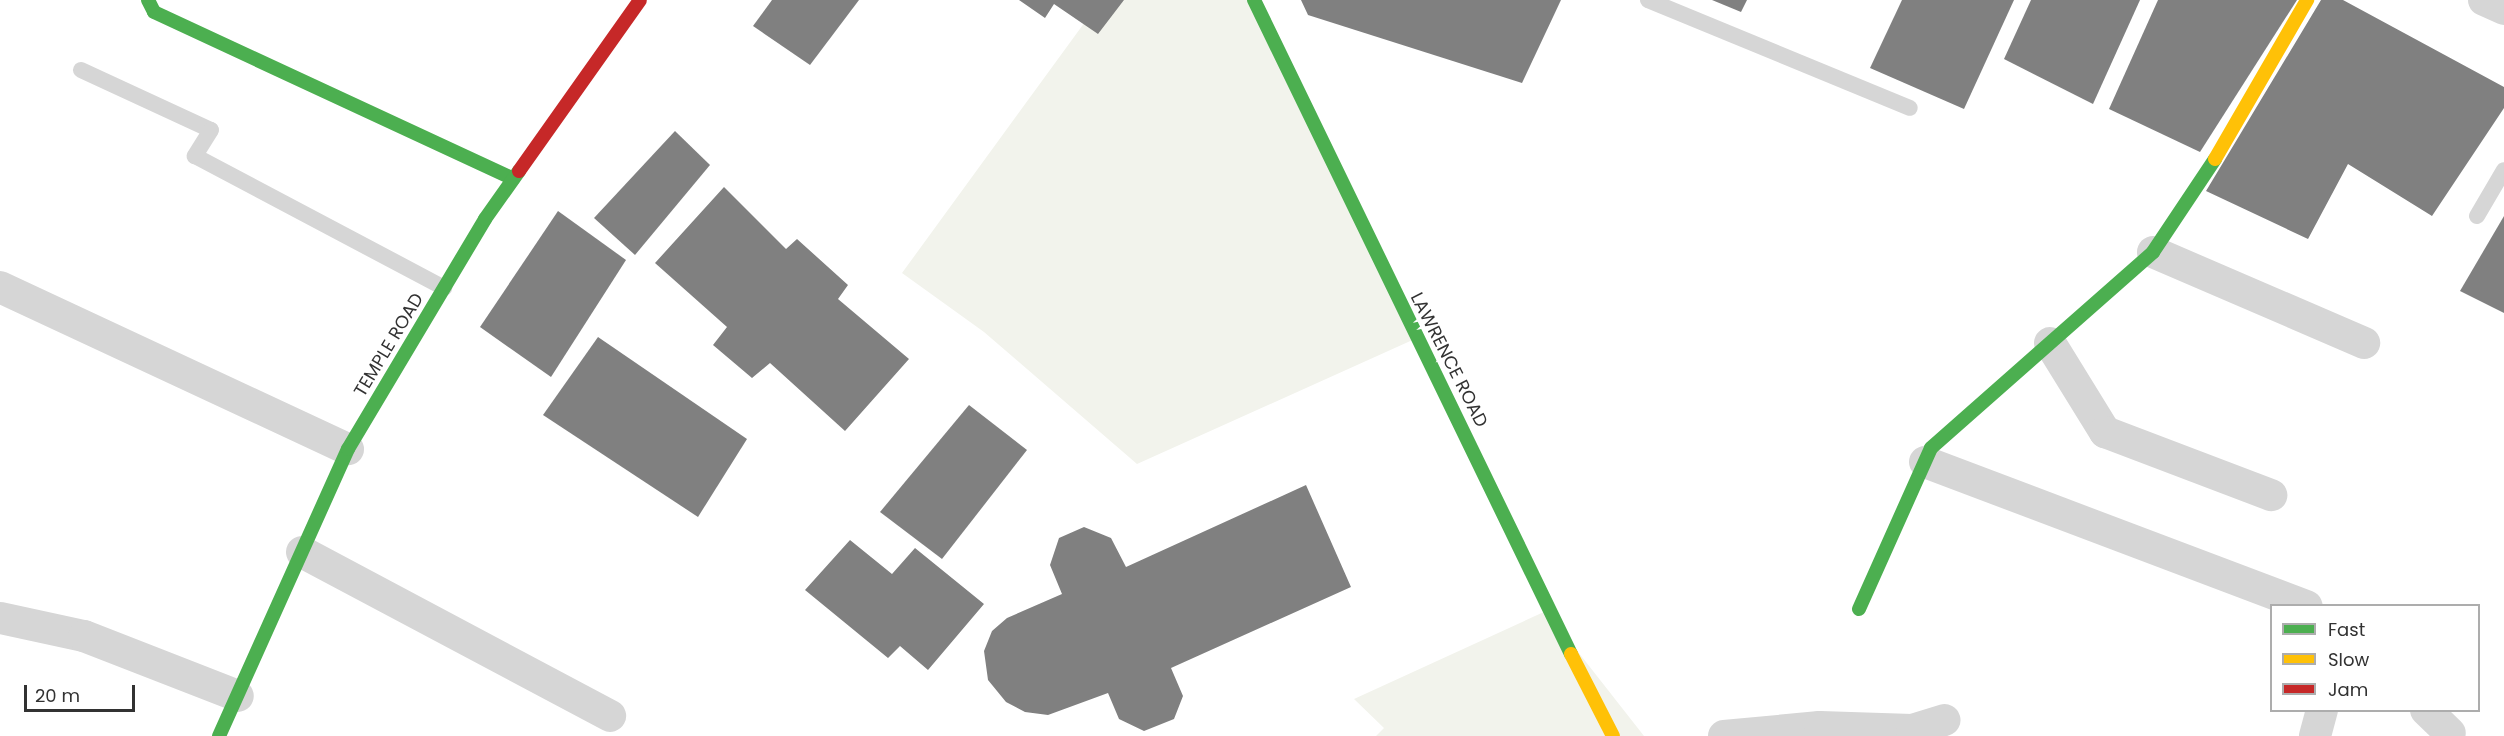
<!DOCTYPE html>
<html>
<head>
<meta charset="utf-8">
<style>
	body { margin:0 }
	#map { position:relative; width:2504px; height:736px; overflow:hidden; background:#fff; font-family:Poppins,sans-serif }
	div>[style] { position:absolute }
	.green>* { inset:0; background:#f2f3ec }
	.building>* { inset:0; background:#808080 }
	.lane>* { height:16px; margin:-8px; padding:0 8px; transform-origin:8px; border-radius:8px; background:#d6d6d6 }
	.street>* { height:32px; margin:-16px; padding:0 16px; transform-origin:16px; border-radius:16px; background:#d6d6d6 }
	.fast>* { height:14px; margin:-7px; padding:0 7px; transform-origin:7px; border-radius:7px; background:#4caf50 }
	.slow>* { height:14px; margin:-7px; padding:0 7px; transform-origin:7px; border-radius:7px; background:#ffc107 }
	.jam>* { height:14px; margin:-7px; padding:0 7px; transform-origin:7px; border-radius:7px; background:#c62828 }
	span { translate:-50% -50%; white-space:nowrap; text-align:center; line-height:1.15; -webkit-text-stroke:6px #fff; paint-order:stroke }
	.street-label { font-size:18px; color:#323232 }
	.legend { position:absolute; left:2270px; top:604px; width:210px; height:108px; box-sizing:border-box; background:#fff; border:2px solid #adadad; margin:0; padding:8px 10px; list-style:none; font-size:18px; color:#323232 }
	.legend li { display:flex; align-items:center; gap:12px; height:30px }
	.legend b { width:30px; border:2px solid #adadad }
	.scale { position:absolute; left:24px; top:685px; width:111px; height:27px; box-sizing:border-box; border:3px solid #323232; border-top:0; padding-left:8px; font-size:18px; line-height:21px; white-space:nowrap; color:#323232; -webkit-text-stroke:4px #fff; paint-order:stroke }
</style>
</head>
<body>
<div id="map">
	<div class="green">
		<div style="clip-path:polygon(1101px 0,1254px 0,1417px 338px,1137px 464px,984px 332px,902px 273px)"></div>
		<div style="clip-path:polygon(1546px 611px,1644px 736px,1376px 736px,1384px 728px,1354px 699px)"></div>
	</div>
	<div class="building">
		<div style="clip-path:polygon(772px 0,859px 0,810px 65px,753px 26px)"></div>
		<div style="clip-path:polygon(1019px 0,1124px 0,1098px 34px,1054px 4px,1045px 18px)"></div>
		<div style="clip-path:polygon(1301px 0,1561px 0,1522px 83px,1308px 15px)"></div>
		<div style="clip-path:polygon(1712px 0,1747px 0,1741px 12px)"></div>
		<div style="clip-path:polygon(1902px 0,2014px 0,1964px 109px,1870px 68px)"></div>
		<div style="clip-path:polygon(2031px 0,2140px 0,2093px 104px,2004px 59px)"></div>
		<div style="clip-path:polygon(2158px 0,2297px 0,2200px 152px,2109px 109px)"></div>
		<div style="clip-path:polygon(2321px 0,2343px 0,2504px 87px,2504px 108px,2432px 216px,2348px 164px,2308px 239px,2206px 191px)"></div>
		<div style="clip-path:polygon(675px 131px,710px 165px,635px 255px,594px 218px)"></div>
		<div style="clip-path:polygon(724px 187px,786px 249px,797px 239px,848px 285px,838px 299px,909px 359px,845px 431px,770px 363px,752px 378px,713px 345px,727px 327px,655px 263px)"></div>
		<div style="clip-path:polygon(558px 211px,626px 260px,551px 377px,480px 327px)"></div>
		<div style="clip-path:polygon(2504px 216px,2504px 313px,2460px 291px)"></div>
		<div style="clip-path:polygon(598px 337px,747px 439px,698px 517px,543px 415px)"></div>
		<div style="clip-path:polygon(969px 405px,1027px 450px,942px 559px,880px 512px)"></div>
		<div style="clip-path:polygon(1306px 485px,1351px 587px,1171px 668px,1183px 696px,1174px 719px,1144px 731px,1119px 719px,1108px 693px,1048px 715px,1025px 712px,1006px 702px,988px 680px,984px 651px,992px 631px,1007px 618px,1062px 594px,1050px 565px,1059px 538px,1084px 527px,1111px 538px,1126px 567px)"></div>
		<div style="clip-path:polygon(850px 540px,892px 574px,915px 548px,984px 604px,928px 670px,900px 646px,888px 658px,805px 590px)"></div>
	</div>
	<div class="lane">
		<div style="left:1648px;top:0;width:283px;rotate:22.4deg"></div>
		<div style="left:81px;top:70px;width:143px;rotate:24.8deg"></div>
		<div style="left:211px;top:130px;width:31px;rotate:122deg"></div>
		<div style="left:195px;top:156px;width:282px;rotate:27.9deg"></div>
		<div style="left:2477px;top:216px;width:53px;rotate:-59.6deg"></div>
	</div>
	<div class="street">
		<div style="left:2484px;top:0;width:22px;rotate:24deg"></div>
		<div style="left:2153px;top:252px;width:230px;rotate:23.3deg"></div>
		<div style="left:0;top:287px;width:384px;rotate:25deg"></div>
		<div style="left:2050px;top:343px;width:105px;rotate:58.3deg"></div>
		<div style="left:2105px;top:432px;width:178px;rotate:20.8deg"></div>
		<div style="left:1925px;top:462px;width:408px;rotate:20.7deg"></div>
		<div style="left:302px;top:552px;width:349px;rotate:28deg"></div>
		<div style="left:0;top:618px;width:86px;rotate:12.1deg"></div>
		<div style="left:84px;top:636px;width:165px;rotate:21.3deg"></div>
		<div style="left:2426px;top:710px;width:33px;rotate:44deg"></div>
		<div style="left:1724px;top:736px;width:96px;rotate:-5.4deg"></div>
		<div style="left:1820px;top:727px;width:92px;rotate:1.9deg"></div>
		<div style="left:1912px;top:730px;width:34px;rotate:-17deg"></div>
		<div style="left:2315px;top:736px;width:27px;rotate:-75deg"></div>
	</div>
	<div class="fast">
		<div style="left:148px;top:0;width:13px;rotate:63deg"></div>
		<div style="left:154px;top:12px;width:396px;rotate:24.9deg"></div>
		<div style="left:1254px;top:0;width:727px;rotate:64.14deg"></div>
		<div style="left:1859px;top:609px;width:176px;rotate:-65.9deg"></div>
		<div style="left:1931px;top:448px;width:296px;rotate:-41.4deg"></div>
		<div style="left:2153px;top:252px;width:112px;rotate:-56.3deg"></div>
		<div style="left:219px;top:736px;width:315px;rotate:-65.8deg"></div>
		<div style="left:348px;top:449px;width:268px;rotate:-59.2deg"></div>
		<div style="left:485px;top:219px;width:59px;rotate:-54.7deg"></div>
	</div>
	<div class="slow">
		<div style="left:2215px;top:159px;width:184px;rotate:-59.9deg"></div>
		<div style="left:1571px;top:654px;width:92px;rotate:62.9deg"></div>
	</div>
	<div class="jam">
		<div style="left:519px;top:171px;width:209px;rotate:-54.7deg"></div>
	</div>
	<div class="street-label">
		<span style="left:389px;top:345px;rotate:-59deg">TEMPLE ROAD</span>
		<span style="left:1449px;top:360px;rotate:63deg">LAWRENCE ROAD</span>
	</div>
	<ul class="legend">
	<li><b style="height:8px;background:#4caf50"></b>Fast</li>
	<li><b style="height:8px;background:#ffc107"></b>Slow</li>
	<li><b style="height:8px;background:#c62828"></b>Jam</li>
	</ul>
	<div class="scale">20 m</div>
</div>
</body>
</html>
